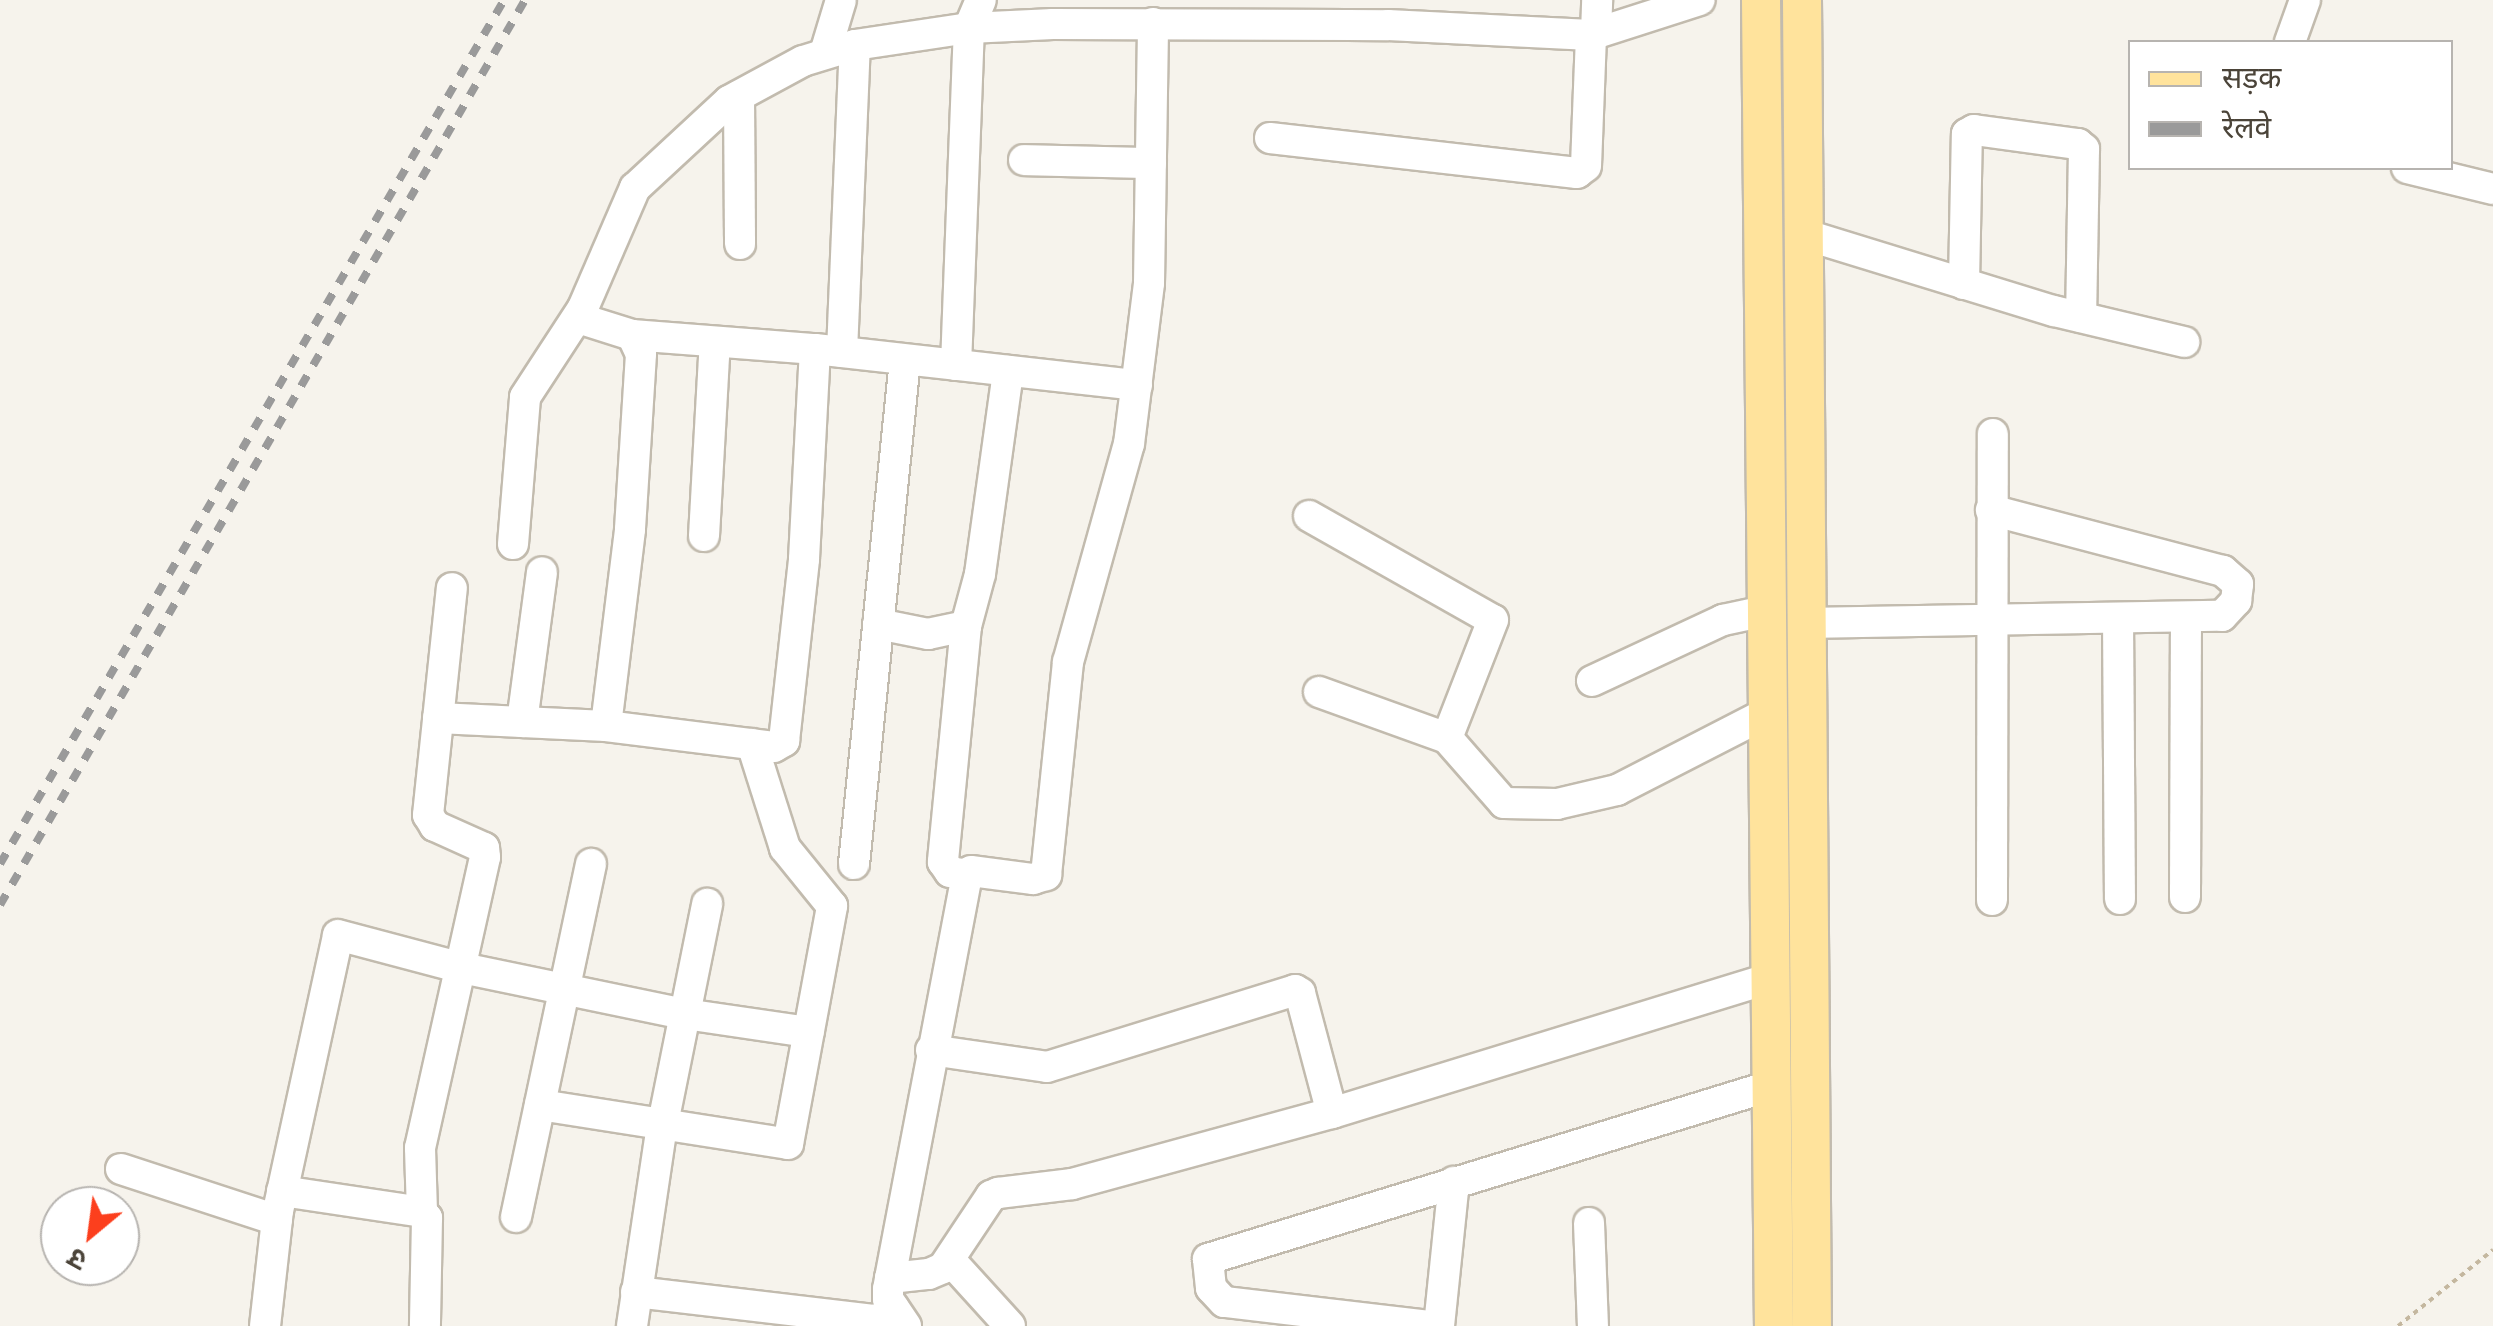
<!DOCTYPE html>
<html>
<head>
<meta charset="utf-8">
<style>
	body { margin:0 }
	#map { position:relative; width:2493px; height:1326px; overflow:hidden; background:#f6f3ec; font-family:Barlow,"Noto Sans Devanagari",sans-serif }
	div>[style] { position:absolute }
	.path>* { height:4px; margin-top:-2px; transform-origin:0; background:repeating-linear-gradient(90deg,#c4b79f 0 5px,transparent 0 10px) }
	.roads { filter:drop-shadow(2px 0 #c2bbae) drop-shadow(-2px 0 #c2bbae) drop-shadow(0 2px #c2bbae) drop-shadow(0 -2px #c2bbae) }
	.minor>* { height:30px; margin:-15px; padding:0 15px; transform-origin:15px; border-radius:15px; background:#fff }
	.major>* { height:38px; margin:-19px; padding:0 19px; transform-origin:19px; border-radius:19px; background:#ffe39c }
	.rail>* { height:8px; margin-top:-4px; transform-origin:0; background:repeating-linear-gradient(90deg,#9a9a9a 0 12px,transparent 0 24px) }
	span { translate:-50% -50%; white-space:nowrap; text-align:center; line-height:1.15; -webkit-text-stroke:8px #fff; paint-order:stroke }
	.legend { position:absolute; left:2128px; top:40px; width:325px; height:130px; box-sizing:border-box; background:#fff; border:2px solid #b7b4b0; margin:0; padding:12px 18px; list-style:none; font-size:30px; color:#4b4439 }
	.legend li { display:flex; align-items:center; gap:20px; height:50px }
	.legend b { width:50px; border:2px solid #b7b4b0 }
	.north { position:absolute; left:40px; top:1186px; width:100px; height:100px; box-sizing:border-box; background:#fff; border:2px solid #b7b4b0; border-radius:50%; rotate:209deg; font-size:28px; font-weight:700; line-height:40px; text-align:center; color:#4b4439 }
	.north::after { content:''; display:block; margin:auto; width:35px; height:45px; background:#fc3f1d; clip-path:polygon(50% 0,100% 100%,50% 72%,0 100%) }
</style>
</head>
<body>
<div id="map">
	<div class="path">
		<div style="left:2398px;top:1326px;width:122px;rotate:-38.7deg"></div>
	</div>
	<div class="roads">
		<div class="minor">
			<div style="left:1596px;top:34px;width:34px;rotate:-88deg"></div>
			<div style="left:2290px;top:42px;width:45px;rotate:-70.3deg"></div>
			<div style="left:825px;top:53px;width:55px;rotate:-73.2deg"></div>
			<div style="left:739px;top:96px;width:148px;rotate:89.6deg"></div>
			<div style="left:1270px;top:138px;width:309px;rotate:6.5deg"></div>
			<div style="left:1577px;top:173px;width:11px;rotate:-38deg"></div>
			<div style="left:1586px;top:166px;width:131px;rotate:-87.8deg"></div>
			<div style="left:1024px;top:160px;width:127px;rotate:1.4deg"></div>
			<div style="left:2407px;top:168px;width:89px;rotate:13.7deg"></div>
			<div style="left:1803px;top:234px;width:263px;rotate:17.1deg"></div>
			<div style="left:2054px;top:311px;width:134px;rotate:13.4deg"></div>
			<div style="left:1964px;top:284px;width:150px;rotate:-88.9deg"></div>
			<div style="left:1967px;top:134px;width:8px;rotate:-30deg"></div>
			<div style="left:1974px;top:130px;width:105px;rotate:7.7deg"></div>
			<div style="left:2078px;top:144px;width:8px;rotate:40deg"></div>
			<div style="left:2084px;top:149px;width:168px;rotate:91deg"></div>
			<div style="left:578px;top:318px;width:57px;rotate:17.5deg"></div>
			<div style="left:632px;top:335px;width:21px;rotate:65deg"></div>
			<div style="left:641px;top:354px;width:176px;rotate:93.6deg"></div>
			<div style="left:630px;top:530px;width:197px;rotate:97deg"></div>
			<div style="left:632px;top:335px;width:184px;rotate:4.4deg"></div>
			<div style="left:815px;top:349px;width:324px;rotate:6.4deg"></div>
			<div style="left:842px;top:352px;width:307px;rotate:-87.6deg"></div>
			<div style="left:956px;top:365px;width:337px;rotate:-87.8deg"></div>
			<div style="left:969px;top:28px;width:30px;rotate:-67deg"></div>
			<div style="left:1309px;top:516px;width:211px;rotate:29.5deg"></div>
			<div style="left:1493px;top:620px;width:127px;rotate:111.3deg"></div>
			<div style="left:1447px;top:738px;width:86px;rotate:48.8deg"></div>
			<div style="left:1504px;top:803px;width:53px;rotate:1.1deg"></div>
			<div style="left:1557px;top:804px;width:62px;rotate:-13.1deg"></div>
			<div style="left:1617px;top:790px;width:166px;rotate:-27.2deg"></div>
			<div style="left:704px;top:536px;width:194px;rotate:-86.8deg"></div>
			<div style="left:513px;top:544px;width:147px;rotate:-85.3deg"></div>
			<div style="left:525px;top:397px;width:106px;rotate:-56.9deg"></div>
			<div style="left:583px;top:308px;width:131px;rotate:-66.6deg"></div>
			<div style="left:635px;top:188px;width:128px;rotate:-42.8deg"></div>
			<div style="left:729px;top:101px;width:84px;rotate:-28.4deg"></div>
			<div style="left:803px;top:61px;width:54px;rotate:-17.1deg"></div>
			<div style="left:855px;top:45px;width:115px;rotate:-8.5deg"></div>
			<div style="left:969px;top:28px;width:84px;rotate:-2.7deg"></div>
			<div style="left:1053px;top:24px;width:335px;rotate:0.2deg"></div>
			<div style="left:1388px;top:25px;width:203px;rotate:2.8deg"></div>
			<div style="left:1591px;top:35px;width:114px;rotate:-17.8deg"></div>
			<div style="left:2118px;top:618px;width:281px;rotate:89.6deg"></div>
			<div style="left:1805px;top:623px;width:417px;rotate:-1deg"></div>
			<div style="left:2222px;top:616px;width:21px;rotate:-47deg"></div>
			<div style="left:2236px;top:601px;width:17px;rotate:-83deg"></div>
			<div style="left:2238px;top:584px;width:20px;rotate:-139deg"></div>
			<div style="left:2223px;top:571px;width:240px;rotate:-165.3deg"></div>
			<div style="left:878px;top:624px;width:51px;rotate:11.3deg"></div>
			<div style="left:928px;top:634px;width:39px;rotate:-12deg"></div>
			<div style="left:966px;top:626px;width:54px;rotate:-74.9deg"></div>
			<div style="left:980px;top:574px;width:205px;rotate:-82.1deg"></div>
			<div style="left:966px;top:626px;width:237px;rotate:95.6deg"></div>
			<div style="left:943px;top:862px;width:12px;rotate:55deg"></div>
			<div style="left:950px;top:872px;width:18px;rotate:9deg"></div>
			<div style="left:1592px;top:681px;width:145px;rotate:-25deg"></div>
			<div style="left:1723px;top:620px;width:43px;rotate:-12.1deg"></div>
			<div style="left:1319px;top:692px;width:136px;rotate:19.8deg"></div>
			<div style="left:438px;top:718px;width:168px;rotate:2.7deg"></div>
			<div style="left:606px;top:726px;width:169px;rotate:7.1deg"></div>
			<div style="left:774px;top:747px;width:12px;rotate:-31deg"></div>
			<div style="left:784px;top:741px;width:183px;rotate:-83.7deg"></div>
			<div style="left:804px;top:559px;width:210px;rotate:-87deg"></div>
			<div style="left:522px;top:722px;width:151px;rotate:-82.4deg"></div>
			<div style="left:854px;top:864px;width:507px;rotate:-84.22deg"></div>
			<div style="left:2185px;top:897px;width:280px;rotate:-89.8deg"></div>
			<div style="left:1992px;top:900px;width:466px;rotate:-89.9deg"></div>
			<div style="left:931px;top:1050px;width:117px;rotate:8.3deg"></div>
			<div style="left:1047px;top:1067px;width:260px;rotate:-17.2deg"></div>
			<div style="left:1295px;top:990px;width:6px;rotate:31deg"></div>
			<div style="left:1300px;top:993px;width:124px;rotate:75.1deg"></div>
			<div style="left:540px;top:1105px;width:251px;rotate:8.9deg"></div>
			<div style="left:788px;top:1144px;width:242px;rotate:-79.5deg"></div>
			<div style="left:832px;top:906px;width:75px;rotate:-129deg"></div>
			<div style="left:785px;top:848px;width:109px;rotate:-107.6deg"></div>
			<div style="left:121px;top:1169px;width:164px;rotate:18.1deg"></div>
			<div style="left:282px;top:1191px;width:142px;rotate:8.5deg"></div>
			<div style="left:422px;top:1212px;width:8px;rotate:50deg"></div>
			<div style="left:427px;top:1218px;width:108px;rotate:91.1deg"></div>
			<div style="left:422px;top:1212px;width:64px;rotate:-91.8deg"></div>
			<div style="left:420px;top:1148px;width:298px;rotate:-77.4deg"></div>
			<div style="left:485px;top:857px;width:9px;rotate:-96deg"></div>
			<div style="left:484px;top:848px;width:54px;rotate:-155.8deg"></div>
			<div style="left:435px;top:826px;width:13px;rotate:-122deg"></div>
			<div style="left:428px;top:815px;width:228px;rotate:-84deg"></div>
			<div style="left:516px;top:1217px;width:361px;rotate:-78deg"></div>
			<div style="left:1589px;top:1223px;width:103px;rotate:87.8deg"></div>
			<div style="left:950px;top:1260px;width:89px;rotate:47.7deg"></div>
			<div style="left:890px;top:1278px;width:39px;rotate:-6deg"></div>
			<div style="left:929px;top:1274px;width:15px;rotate:-23deg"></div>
			<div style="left:943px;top:1268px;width:87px;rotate:-56.3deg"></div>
			<div style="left:991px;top:1196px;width:8px;rotate:-23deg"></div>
			<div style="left:998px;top:1193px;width:75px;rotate:-6.9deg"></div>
			<div style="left:1072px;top:1184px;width:270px;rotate:-15.3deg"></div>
			<div style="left:1332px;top:1113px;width:456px;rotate:-17.1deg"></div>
			<div style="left:636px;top:1292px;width:239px;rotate:6.7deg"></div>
			<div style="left:873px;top:1320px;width:18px;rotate:-13deg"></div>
			<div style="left:891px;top:1316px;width:8px;rotate:-67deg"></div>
			<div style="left:265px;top:1326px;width:116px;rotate:-83.6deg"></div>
			<div style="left:278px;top:1211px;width:282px;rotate:-77.7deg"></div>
			<div style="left:338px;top:935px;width:128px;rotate:14.9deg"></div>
			<div style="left:462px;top:968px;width:228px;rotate:11.7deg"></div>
			<div style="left:685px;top:1014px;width:125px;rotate:8.3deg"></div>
			<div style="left:632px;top:1326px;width:195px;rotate:-81.5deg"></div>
			<div style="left:661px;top:1133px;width:234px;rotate:-78.6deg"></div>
			<div style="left:906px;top:1326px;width:32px;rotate:-124deg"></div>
			<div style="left:888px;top:1299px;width:10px;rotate:-90deg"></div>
			<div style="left:888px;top:1289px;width:415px;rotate:-79.2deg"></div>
			<div style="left:966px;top:881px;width:11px;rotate:-63deg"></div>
			<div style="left:971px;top:871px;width:63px;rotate:7.4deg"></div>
			<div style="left:1033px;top:879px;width:14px;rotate:-17deg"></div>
			<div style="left:1046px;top:875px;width:214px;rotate:-84.1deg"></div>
			<div style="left:1068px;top:662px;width:226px;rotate:-74.4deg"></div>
			<div style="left:1129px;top:444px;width:162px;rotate:-82.9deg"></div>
			<div style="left:1149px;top:283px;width:260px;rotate:-89.1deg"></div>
			<div style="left:1429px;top:1326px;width:206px;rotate:-173.3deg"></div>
			<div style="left:1224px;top:1302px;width:19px;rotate:-133deg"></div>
			<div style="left:1211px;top:1288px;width:29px;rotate:-96deg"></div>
			<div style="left:1208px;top:1259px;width:588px;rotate:-17.11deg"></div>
			<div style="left:1439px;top:1326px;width:145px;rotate:-84.1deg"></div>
		</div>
		<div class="major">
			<div style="left:1761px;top:0;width:1326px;rotate:89.44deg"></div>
			<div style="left:1802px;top:0;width:1326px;rotate:89.57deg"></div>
		</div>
	</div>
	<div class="rail">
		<div style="left:0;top:864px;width:1000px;rotate:-59.74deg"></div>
		<div style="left:0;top:905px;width:1046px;rotate:-59.88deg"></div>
	</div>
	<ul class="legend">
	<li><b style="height:12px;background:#ffe39c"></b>सड़क</li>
	<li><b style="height:12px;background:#9a9a9a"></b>रेलवे</li>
	</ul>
	<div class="north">उ</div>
</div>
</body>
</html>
